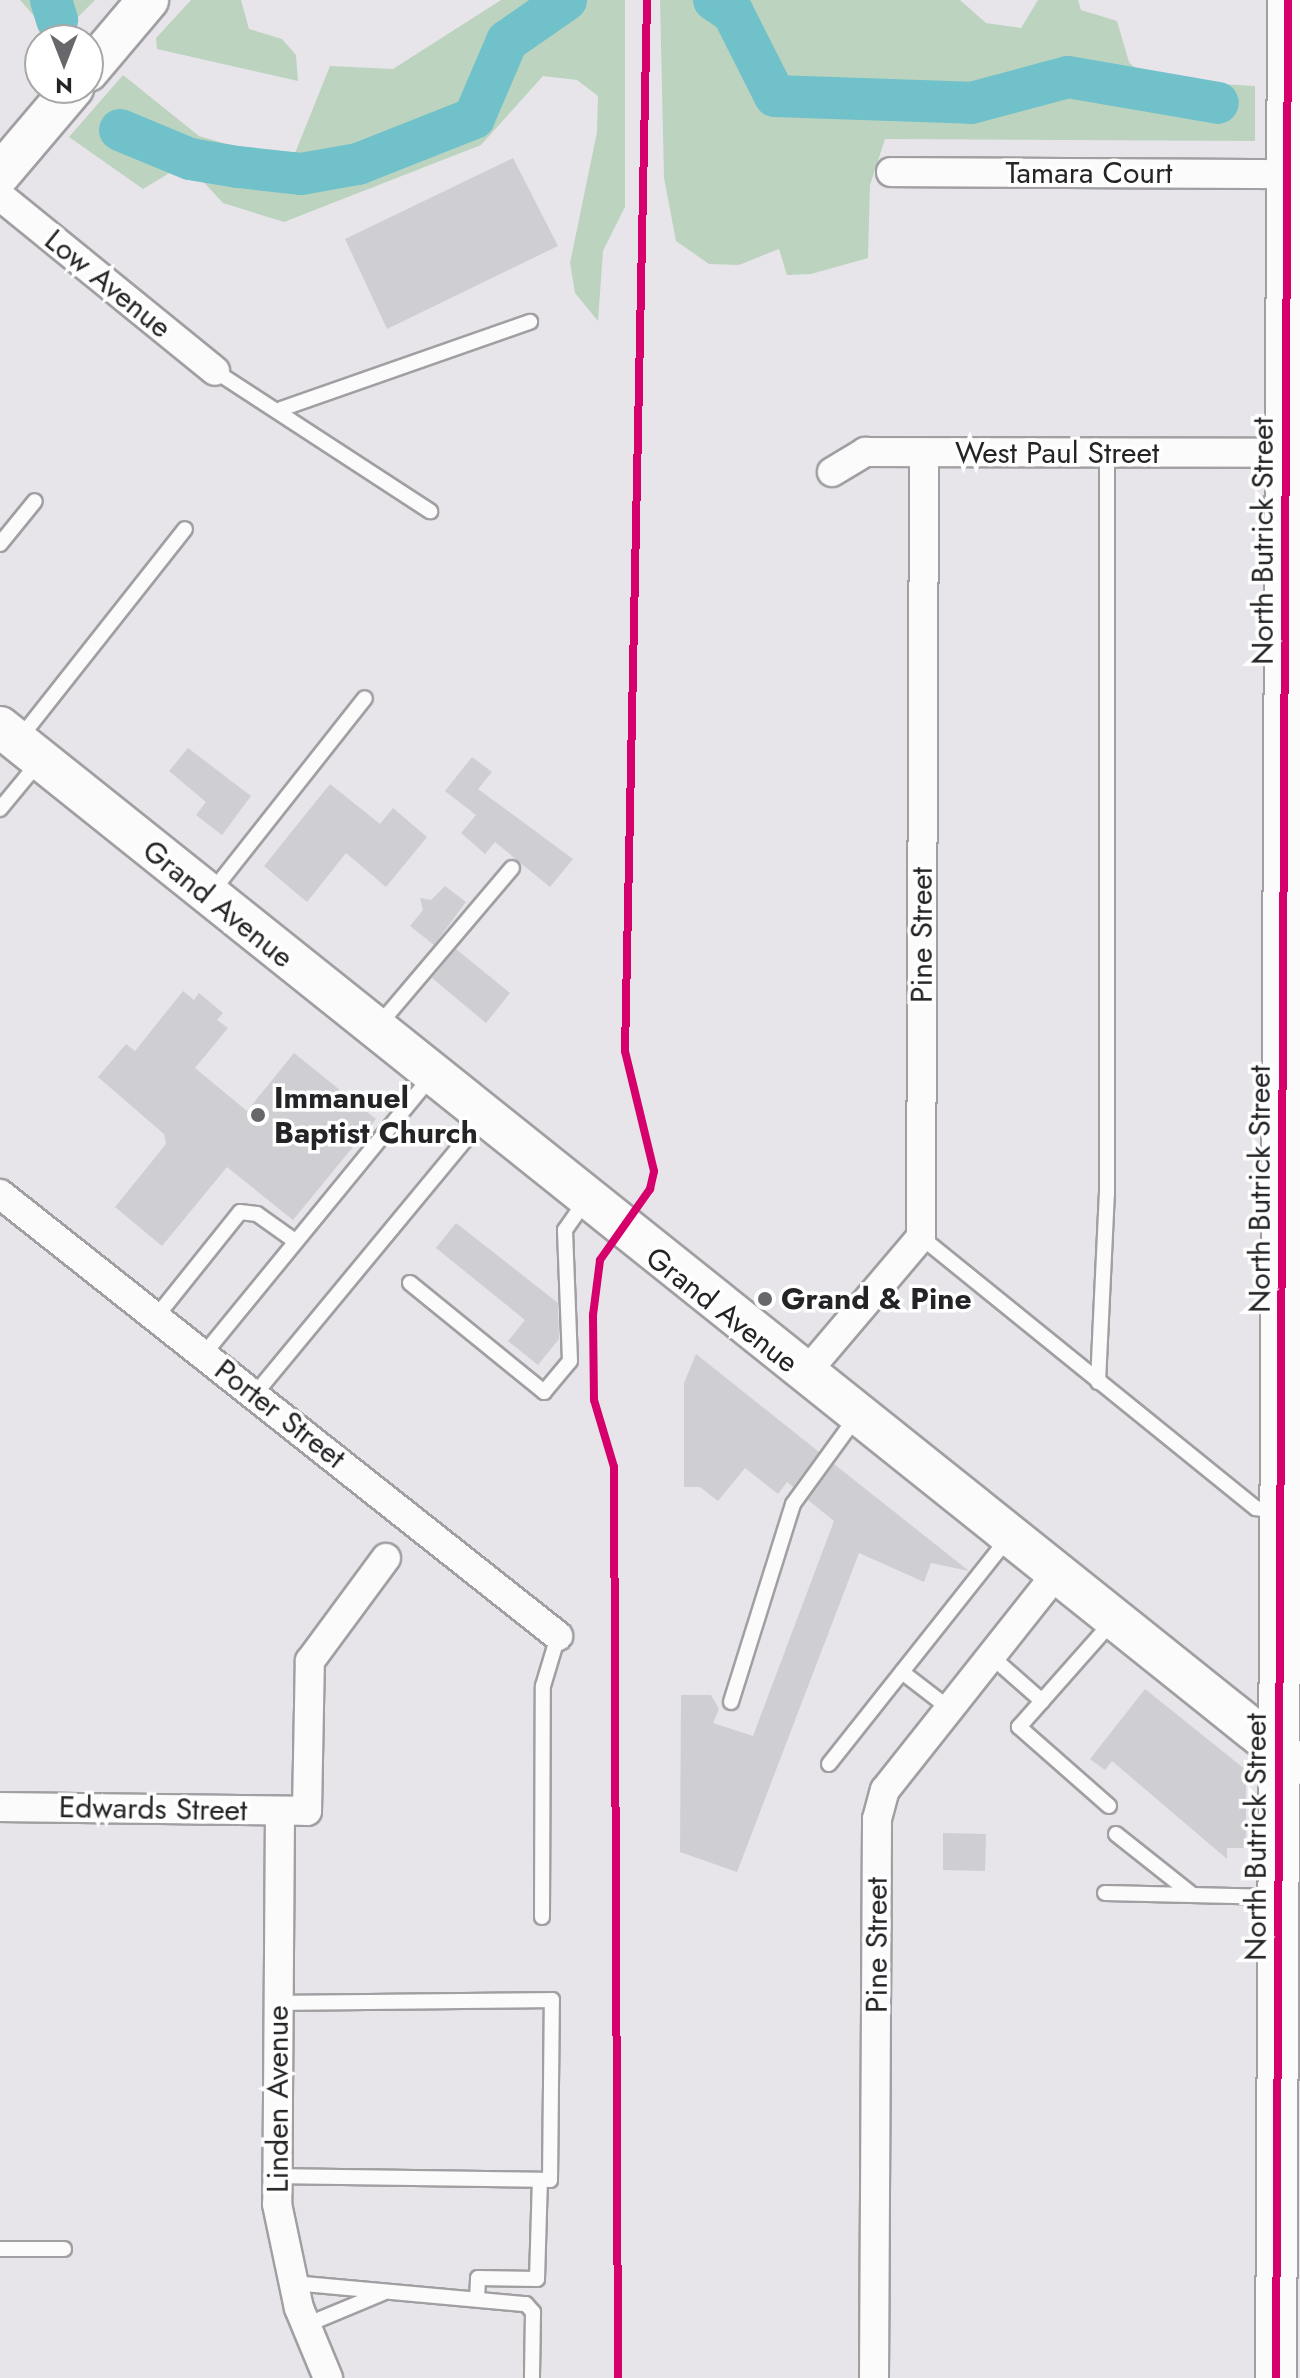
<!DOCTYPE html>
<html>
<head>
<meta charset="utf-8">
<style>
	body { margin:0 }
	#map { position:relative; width:1300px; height:2378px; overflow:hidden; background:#e7e5ea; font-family:Jost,sans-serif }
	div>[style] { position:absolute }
	.green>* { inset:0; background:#bcd4bf }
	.river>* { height:42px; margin:-21px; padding:0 21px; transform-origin:21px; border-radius:21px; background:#70c1ca }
	.building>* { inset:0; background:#cfced2 }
	.roads { filter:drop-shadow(2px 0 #a19fa2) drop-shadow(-2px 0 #a19fa2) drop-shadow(0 2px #a19fa2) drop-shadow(0 -2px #a19fa2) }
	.lane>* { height:14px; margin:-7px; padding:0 7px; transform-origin:7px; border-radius:7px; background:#fbfbfc }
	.street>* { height:28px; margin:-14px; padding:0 14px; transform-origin:14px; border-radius:14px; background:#fbfbfc }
	.secondary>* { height:40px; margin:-20px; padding:0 20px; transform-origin:20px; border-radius:20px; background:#fbfbfc }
	.cycleway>* { height:8px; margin:-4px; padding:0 4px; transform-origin:4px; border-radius:4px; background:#d6006c }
	.dots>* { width:22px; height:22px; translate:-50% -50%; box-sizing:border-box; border:4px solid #fff; border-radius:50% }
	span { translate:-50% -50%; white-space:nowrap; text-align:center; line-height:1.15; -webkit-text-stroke:7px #fff; paint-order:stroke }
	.street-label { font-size:30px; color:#242326 }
	.poi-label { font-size:30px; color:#242326; font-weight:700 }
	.left { translate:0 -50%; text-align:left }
	.north { position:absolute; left:24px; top:24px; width:80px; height:80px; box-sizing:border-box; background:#fff; border:2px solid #a7a7a8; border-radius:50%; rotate:180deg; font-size:22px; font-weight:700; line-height:32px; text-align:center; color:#242326 }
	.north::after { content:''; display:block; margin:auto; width:28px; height:36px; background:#68676b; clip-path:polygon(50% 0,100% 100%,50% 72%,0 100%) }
</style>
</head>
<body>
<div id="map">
	<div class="green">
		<div style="clip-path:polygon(20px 0,95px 0,55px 40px)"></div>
		<div style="clip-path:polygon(191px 0,241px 0,249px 29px,282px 39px,296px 55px,298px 81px,157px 49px,156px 38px)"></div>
		<div style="clip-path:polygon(501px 0,625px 0,625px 207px,603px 251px,598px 321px,575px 293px,570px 263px,597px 132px,598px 96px,577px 80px,543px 76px,481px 145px,284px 222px,223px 203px,186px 163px,143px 189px,69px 137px,123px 75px,199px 136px,291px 163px,330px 66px,393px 69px)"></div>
		<div style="clip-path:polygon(660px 0,960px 0,986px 23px,1021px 28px,1038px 0,1078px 0,1081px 10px,1117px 21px,1129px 62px,1147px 80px,1255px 86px,1255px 141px,885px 139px,870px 185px,868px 258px,811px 274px,787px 275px,779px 249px,739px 265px,709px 264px,676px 241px,664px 178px)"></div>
	</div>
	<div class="river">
		<div style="left:51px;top:0;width:21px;rotate:73deg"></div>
		<div style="left:714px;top:0;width:23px;rotate:34deg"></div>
		<div style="left:733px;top:13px;width:93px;rotate:63.2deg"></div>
		<div style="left:775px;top:96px;width:196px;rotate:2deg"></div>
		<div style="left:971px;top:103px;width:100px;rotate:-15deg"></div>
		<div style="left:1068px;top:77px;width:152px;rotate:9.8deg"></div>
		<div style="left:120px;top:130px;width:76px;rotate:22.5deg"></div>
		<div style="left:190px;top:159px;width:49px;rotate:9.5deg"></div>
		<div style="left:238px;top:167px;width:63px;rotate:6.3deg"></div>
		<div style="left:301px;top:174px;width:58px;rotate:-10deg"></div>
		<div style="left:358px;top:164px;width:125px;rotate:-21.6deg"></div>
		<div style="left:474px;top:118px;width:84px;rotate:-66.8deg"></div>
		<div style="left:507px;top:41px;width:72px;rotate:-34.8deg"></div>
	</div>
	<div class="building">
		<div style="clip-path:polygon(513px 158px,558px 246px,387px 329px,345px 239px)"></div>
		<div style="clip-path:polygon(188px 748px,251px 796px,222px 835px,196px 815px,206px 802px,169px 771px)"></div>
		<div style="clip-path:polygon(472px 757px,492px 772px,478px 789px,573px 859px,550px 887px,495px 842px,485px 854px,461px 833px,476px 815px,445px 791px)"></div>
		<div style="clip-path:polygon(330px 784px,380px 824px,393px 808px,427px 837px,386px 887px,346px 853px,307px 902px,264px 866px)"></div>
		<div style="clip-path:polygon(445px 886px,466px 902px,434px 945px,410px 926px,423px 910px,420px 898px,431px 900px)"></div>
		<div style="clip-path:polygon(456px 949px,510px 993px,486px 1023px,432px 978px)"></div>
		<div style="clip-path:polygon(183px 991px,194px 1000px,199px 993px,223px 1013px,217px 1020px,228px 1028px,195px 1068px,247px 1111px,294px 1053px,376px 1119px,293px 1220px,227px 1167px,162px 1246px,115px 1207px,166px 1144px,164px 1134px,98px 1077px,126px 1044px,135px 1051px)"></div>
		<div style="clip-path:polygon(456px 1223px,558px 1303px,559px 1339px,538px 1365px,508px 1341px,525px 1320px,436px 1248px)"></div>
		<div style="clip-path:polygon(696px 1354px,819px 1452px,793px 1487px,787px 1482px,778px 1494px,745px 1468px,718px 1501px,700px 1487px,684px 1487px,684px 1383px)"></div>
		<div style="clip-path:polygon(834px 1464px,969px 1571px,931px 1563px,924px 1582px,859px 1553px,737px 1872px,680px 1852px,681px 1695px,711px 1695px,719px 1709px,713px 1723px,753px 1736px,834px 1521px,808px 1500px)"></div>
		<div style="clip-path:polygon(1145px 1689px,1246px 1770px,1246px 1848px,1227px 1848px,1227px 1859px,1112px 1761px,1105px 1770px,1090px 1759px)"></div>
		<div style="clip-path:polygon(943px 1833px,986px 1834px,985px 1871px,943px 1870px)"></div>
	</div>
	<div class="roads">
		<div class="lane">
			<div style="left:215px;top:371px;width:257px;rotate:33.1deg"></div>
			<div style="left:281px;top:409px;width:264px;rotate:-19.3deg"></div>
			<div style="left:0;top:544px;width:55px;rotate:-50.9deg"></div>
			<div style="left:20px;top:738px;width:266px;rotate:-51.7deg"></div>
			<div style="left:0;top:809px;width:60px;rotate:-50.4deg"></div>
			<div style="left:211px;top:893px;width:248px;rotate:-51.7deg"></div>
			<div style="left:378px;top:1026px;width:207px;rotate:-49.7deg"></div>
			<div style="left:921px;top:1237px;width:431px;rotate:39deg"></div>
			<div style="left:1256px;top:1508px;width:20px;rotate:11deg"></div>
			<div style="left:410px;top:1283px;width:173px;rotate:39.1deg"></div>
			<div style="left:544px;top:1392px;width:40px;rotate:-50deg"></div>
			<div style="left:570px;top:1361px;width:131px;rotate:-92.2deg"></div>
			<div style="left:565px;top:1230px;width:35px;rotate:-55deg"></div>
			<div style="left:156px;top:1317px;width:134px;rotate:-51.3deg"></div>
			<div style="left:240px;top:1212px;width:17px;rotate:7deg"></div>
			<div style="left:257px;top:1214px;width:47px;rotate:35.4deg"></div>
			<div style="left:204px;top:1354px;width:358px;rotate:-50.7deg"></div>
			<div style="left:1098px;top:1382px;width:188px;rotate:-87.3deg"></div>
			<div style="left:1107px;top:1194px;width:741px;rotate:-90deg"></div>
			<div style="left:255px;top:1394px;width:358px;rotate:-50.4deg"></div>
			<div style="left:992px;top:1657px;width:67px;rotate:41.3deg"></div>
			<div style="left:902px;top:1672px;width:61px;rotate:37.6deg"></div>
			<div style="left:731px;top:1702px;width:207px;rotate:-72.6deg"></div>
			<div style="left:793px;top:1504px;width:109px;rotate:-54deg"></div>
			<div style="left:829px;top:1764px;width:290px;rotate:-51.6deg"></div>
			<div style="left:1109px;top:1806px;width:120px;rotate:-138.7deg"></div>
			<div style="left:1019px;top:1727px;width:140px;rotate:-48.5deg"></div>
			<div style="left:1116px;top:1834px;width:98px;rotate:38.4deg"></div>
			<div style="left:1105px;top:1893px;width:171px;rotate:1.3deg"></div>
			<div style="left:542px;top:1917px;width:231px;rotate:-89.8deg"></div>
			<div style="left:543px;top:1686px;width:52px;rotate:-73.3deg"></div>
			<div style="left:277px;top:2176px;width:273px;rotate:0.8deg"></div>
			<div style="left:550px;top:2180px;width:180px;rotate:-89.4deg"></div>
			<div style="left:552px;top:2000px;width:273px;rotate:179.4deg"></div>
			<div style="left:0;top:2249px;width:64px"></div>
			<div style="left:293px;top:2283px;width:234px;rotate:5.2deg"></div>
			<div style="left:526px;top:2304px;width:11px;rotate:49deg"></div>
			<div style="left:533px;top:2312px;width:66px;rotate:90.9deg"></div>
			<div style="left:477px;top:2299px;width:21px;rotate:-87deg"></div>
			<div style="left:478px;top:2278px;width:59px;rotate:1deg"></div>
			<div style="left:537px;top:2279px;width:99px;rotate:-88.3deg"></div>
			<div style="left:306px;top:2325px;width:83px;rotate:-22.6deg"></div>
		</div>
		<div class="street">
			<div style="left:891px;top:172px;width:396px;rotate:0.3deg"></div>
			<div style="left:0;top:196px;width:277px;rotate:39.1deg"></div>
			<div style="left:832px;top:472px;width:39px;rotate:-31deg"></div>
			<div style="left:865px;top:452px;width:422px;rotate:0.1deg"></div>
			<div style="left:0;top:1194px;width:712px;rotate:38.38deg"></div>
			<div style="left:804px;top:1375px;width:181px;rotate:-49.7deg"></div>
			<div style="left:921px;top:1237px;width:784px;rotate:-89.78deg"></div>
			<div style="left:0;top:1807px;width:307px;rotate:0.7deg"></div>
			<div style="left:307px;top:1811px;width:150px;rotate:-88.9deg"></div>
			<div style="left:310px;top:1661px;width:128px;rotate:-53.6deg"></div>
			<div style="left:280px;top:1811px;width:393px;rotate:90.4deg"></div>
			<div style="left:277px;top:2204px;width:106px;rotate:78.1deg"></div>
			<div style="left:299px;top:2308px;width:76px;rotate:67.5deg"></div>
			<div style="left:874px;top:2378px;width:559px;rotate:-89.69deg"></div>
			<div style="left:877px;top:1819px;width:30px;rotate:-75deg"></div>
			<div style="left:885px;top:1790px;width:277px;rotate:-51.6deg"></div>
		</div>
		<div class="secondary">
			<div style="left:88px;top:71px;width:93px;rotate:-49.8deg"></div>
			<div style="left:0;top:174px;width:113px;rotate:-49.7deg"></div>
			<div style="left:0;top:727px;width:1660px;rotate:38.67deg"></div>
			<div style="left:1276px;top:2378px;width:2378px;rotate:-89.71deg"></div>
		</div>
	</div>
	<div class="cycleway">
		<div style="left:618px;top:2378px;width:911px;rotate:-90.25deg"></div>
		<div style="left:614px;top:1467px;width:70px;rotate:-106.6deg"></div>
		<div style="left:594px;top:1400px;width:85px;rotate:-90.7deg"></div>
		<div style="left:593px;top:1315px;width:55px;rotate:-82.7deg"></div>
		<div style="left:600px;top:1260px;width:87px;rotate:-54.8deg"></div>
		<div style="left:650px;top:1189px;width:18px;rotate:-77deg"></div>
		<div style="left:654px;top:1171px;width:123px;rotate:-103.6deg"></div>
		<div style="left:625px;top:1051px;width:1051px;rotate:-88.8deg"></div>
		<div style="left:1276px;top:2378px;width:2378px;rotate:-89.71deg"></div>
	</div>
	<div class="dots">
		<div style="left:258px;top:1115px;background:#68676b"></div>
		<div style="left:765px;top:1299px;background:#68676b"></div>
	</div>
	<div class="street-label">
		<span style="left:1089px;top:173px">Tamara Court</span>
		<span style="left:108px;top:284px;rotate:39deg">Low Avenue</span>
		<span style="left:1057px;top:453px">West Paul Street</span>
		<span style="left:1263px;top:541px;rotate:-90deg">North Butrick Street</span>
		<span style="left:218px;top:904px;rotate:39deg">Grand Avenue</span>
		<span style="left:922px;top:935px;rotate:-90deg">Pine Street</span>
		<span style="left:1260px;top:1189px;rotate:-90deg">North Butrick Street</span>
		<span style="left:722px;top:1310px;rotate:38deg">Grand Avenue</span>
		<span style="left:280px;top:1414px;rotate:38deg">Porter Street</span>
		<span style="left:153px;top:1809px;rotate:1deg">Edwards Street</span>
		<span style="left:1256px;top:1837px;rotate:-90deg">North Butrick Street</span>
		<span style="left:877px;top:1945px;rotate:-90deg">Pine Street</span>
		<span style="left:278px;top:2099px;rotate:-90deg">Linden Avenue</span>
	</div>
	<div class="poi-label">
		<span class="left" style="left:274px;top:1115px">Immanuel<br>Baptist Church</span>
		<span class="left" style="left:781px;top:1299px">Grand &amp; Pine</span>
	</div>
	<div class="north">N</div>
</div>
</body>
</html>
